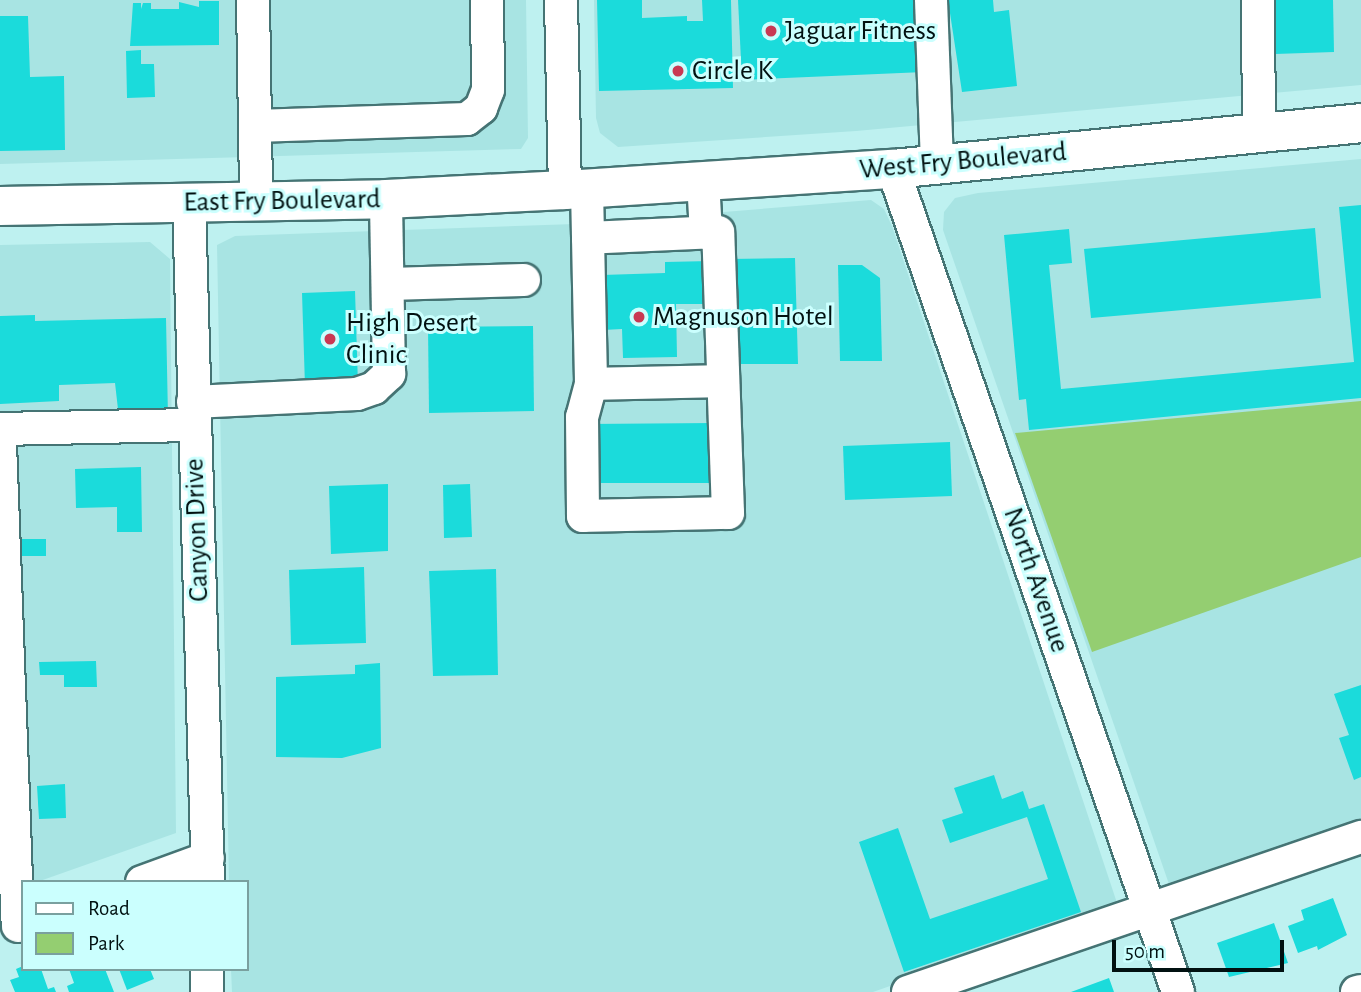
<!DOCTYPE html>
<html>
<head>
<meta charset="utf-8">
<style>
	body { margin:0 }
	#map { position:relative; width:1361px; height:992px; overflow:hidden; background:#bef1f0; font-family:"Alegreya Sans",sans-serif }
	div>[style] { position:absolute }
	.built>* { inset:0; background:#a8e4e3 }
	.green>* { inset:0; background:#94ce71 }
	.building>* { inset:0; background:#1bdbdb }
	.roads { filter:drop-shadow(2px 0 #457474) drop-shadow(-2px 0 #457474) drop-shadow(0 2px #457474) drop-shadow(0 -2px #457474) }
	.minor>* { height:32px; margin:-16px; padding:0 16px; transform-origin:16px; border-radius:16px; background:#fff }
	.major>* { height:38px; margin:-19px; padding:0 19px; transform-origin:19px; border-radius:19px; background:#fff }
	.dots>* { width:19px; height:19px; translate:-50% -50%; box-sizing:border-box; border:4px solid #cbfffe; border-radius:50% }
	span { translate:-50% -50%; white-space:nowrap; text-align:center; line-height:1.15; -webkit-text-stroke:6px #cbfffe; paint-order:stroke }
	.poi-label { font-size:28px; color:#011111 }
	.left { translate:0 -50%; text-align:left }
	.street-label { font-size:28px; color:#011111 }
	.legend { position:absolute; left:21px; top:880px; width:228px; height:91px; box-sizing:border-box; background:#cbfffe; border:2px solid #7aa09f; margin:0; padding:9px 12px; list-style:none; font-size:21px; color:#011111 }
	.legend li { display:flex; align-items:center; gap:14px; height:35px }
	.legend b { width:35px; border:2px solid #7aa09f }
	.scale { position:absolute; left:1112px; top:940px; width:172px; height:32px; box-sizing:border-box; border:4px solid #011111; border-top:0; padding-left:9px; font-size:21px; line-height:24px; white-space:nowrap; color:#011111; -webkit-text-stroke:5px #cbfffe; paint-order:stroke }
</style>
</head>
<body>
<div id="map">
	<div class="built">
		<div style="clip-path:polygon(0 0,526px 0,528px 138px,521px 149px,0 164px)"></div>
		<div style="clip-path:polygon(594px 0,1361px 0,1361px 85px,856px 131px,618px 147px,600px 133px,596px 118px)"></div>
		<div style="clip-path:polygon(1361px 159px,1361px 824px,1171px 890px,943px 230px,944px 212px,955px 198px,978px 193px)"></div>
		<div style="clip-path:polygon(871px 200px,884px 209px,892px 226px,1118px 906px,873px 992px,232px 992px,231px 969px,247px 969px,247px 882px,229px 882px,217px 245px,235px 236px,575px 224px)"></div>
		<div style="clip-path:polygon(150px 242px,170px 259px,176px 833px,37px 882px,23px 882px,23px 887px,0 895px,0 245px)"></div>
	</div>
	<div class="green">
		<div style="clip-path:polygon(1361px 401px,1361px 557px,1092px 652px,1015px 433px)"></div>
	</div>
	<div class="building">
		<div style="clip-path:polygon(597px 0,642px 0,642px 18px,687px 16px,687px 21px,703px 21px,702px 0,731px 0,733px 88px,599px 91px)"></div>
		<div style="clip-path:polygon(738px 0,920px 0,924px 72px,742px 80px)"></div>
		<div style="clip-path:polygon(948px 0,993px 0,994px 12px,1009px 10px,1017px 86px,962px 92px)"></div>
		<div style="clip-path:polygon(1274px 0,1333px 0,1334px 52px,1275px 54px)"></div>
		<div style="clip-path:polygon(199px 1px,219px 1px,219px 45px,130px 46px,133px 3px,141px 3px,141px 9px,143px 3px,151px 3px,151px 9px,179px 9px,179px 2px,199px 7px)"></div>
		<div style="clip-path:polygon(0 16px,28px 16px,30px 77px,64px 76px,65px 150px,0 151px)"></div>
		<div style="clip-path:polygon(141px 50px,141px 64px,154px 64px,155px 97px,127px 98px,126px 51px)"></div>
		<div style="clip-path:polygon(1361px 205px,1361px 398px,1029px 430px,1026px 399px,1019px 400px,1004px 235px,1069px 229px,1072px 263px,1049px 265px,1061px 389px,1354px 362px,1339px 207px)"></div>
		<div style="clip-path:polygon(1315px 228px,1321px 298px,1091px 318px,1084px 249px)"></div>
		<div style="clip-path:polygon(795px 258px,798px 364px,731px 364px,729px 259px)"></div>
		<div style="clip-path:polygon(711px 261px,712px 304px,676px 304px,677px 357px,623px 358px,622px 329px,603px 330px,602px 275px,665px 273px,665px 262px)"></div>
		<div style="clip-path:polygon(838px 265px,862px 265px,880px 278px,882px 361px,840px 361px)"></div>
		<div style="clip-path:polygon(355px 291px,358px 385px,305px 386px,302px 293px)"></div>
		<div style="clip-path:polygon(35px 315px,35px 321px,166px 318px,168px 417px,119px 418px,115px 383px,59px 385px,59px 401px,0 404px,0 316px)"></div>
		<div style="clip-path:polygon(533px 326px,534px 411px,429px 413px,428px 327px)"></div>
		<div style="clip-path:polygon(714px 423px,715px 483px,586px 483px,586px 424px)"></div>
		<div style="clip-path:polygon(950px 442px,952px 496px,845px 500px,843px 446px)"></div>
		<div style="clip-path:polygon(141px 467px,142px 532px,117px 532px,117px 507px,76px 508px,75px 469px)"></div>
		<div style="clip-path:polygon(388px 484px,388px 551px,331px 554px,329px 486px)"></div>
		<div style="clip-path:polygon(470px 484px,472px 537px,444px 538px,443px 485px)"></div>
		<div style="clip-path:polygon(21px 539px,46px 539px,46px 556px,21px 556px)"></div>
		<div style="clip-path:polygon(364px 567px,366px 643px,291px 645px,289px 570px)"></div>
		<div style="clip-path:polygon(496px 569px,498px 675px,433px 676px,429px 571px)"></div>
		<div style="clip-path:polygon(96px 661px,97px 687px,64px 687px,64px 675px,40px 675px,39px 662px)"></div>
		<div style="clip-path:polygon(380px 663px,381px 748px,342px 758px,276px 757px,276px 677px,355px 674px,355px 665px)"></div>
		<div style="clip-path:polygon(1361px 685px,1361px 777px,1354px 780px,1339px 738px,1349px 735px,1334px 694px)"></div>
		<div style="clip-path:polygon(994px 775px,1002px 799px,1023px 791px,1029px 809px,1044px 804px,1081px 912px,904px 972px,859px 842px,898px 828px,930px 919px,1048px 879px,1027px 817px,950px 843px,942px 820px,963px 813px,954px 788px)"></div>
		<div style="clip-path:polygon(65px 784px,66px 818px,39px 819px,37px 786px)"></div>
		<div style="clip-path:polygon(1333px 898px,1347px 935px,1318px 950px,1317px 946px,1298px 953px,1288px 926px,1304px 920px,1301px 910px)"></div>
		<div style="clip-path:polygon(1274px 923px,1288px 963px,1229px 977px,1217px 943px)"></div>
		<div style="clip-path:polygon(23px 966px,41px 969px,48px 989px,54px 987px,56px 992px,15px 992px,10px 980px,19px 977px,16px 969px)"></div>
		<div style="clip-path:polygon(69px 969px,105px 969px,114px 992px,69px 992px,67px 986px,74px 983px)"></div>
		<div style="clip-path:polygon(119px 969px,150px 969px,154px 979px,127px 990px)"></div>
		<div style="clip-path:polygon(1109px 978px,1114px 992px,1071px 992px)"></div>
	</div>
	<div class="roads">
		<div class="minor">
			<div style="left:253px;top:0;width:201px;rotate:89.1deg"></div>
			<div style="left:561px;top:0;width:190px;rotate:88.8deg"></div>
			<div style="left:931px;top:0;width:164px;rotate:87.9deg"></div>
			<div style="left:1258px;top:0;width:133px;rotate:89.6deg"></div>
			<div style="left:255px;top:126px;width:212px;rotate:-1.9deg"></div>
			<div style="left:467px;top:119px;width:18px;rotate:-38deg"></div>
			<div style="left:481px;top:108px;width:19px;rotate:-69deg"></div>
			<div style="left:488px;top:90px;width:90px;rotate:-90.6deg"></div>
			<div style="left:893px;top:169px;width:871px;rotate:70.9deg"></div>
			<div style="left:703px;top:181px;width:52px;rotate:86.7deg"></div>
			<div style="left:587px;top:189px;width:49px;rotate:88.8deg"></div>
			<div style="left:588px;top:238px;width:146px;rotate:88.8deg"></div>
			<div style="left:591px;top:384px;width:34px;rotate:105deg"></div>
			<div style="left:582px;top:417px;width:99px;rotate:89.4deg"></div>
			<div style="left:583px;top:516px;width:145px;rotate:-1.2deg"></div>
			<div style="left:728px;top:513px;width:281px;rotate:-92deg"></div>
			<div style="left:718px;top:232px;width:130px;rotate:177.4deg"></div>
			<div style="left:189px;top:203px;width:679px;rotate:88.4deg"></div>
			<div style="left:389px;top:284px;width:135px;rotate:-1.7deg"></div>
			<div style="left:591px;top:384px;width:132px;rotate:-1.3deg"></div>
			<div style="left:193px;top:402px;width:164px;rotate:-2.8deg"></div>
			<div style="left:357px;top:394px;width:18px;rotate:-19deg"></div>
			<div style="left:374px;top:388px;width:21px;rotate:-43deg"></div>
			<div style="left:389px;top:374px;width:175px;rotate:-91deg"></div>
			<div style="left:0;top:429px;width:194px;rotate:-1.2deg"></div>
			<div style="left:0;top:443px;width:483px;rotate:87.9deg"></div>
			<div style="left:142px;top:882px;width:70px;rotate:-20deg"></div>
			<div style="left:207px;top:992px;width:23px;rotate:-90deg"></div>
			<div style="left:908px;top:992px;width:479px;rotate:-18.9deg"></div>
			<div style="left:1357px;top:992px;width:4px;rotate:-14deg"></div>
		</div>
		<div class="major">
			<div style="left:0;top:206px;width:386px;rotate:-1deg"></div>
			<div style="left:386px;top:199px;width:179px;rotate:-2.9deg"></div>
			<div style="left:565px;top:190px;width:329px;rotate:-3.7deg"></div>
			<div style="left:893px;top:169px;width:470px;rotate:-5.6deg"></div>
		</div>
	</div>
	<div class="dots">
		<div style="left:771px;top:31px;background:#c93953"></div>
		<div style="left:678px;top:71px;background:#c93953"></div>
		<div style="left:639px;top:317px;background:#c93953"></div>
		<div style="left:330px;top:339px;background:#c93953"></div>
	</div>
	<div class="poi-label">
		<span class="left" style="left:785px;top:31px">Jaguar Fitness</span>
		<span class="left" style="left:692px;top:71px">Circle K</span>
		<span class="left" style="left:653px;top:317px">Magnuson Hotel</span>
		<span class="left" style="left:346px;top:339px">High Desert<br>Clinic</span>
	</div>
	<div class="street-label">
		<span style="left:963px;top:161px;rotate:-5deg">West Fry Boulevard</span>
		<span style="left:282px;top:201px;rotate:-1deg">East Fry Boulevard</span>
		<span style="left:197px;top:530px;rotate:-92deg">Canyon Drive</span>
		<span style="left:1036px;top:580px;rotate:71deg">North Avenue</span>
	</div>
	<ul class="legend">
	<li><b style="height:9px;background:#fff"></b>Road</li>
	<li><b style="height:19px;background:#94ce71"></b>Park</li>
	</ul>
	<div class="scale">50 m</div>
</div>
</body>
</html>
